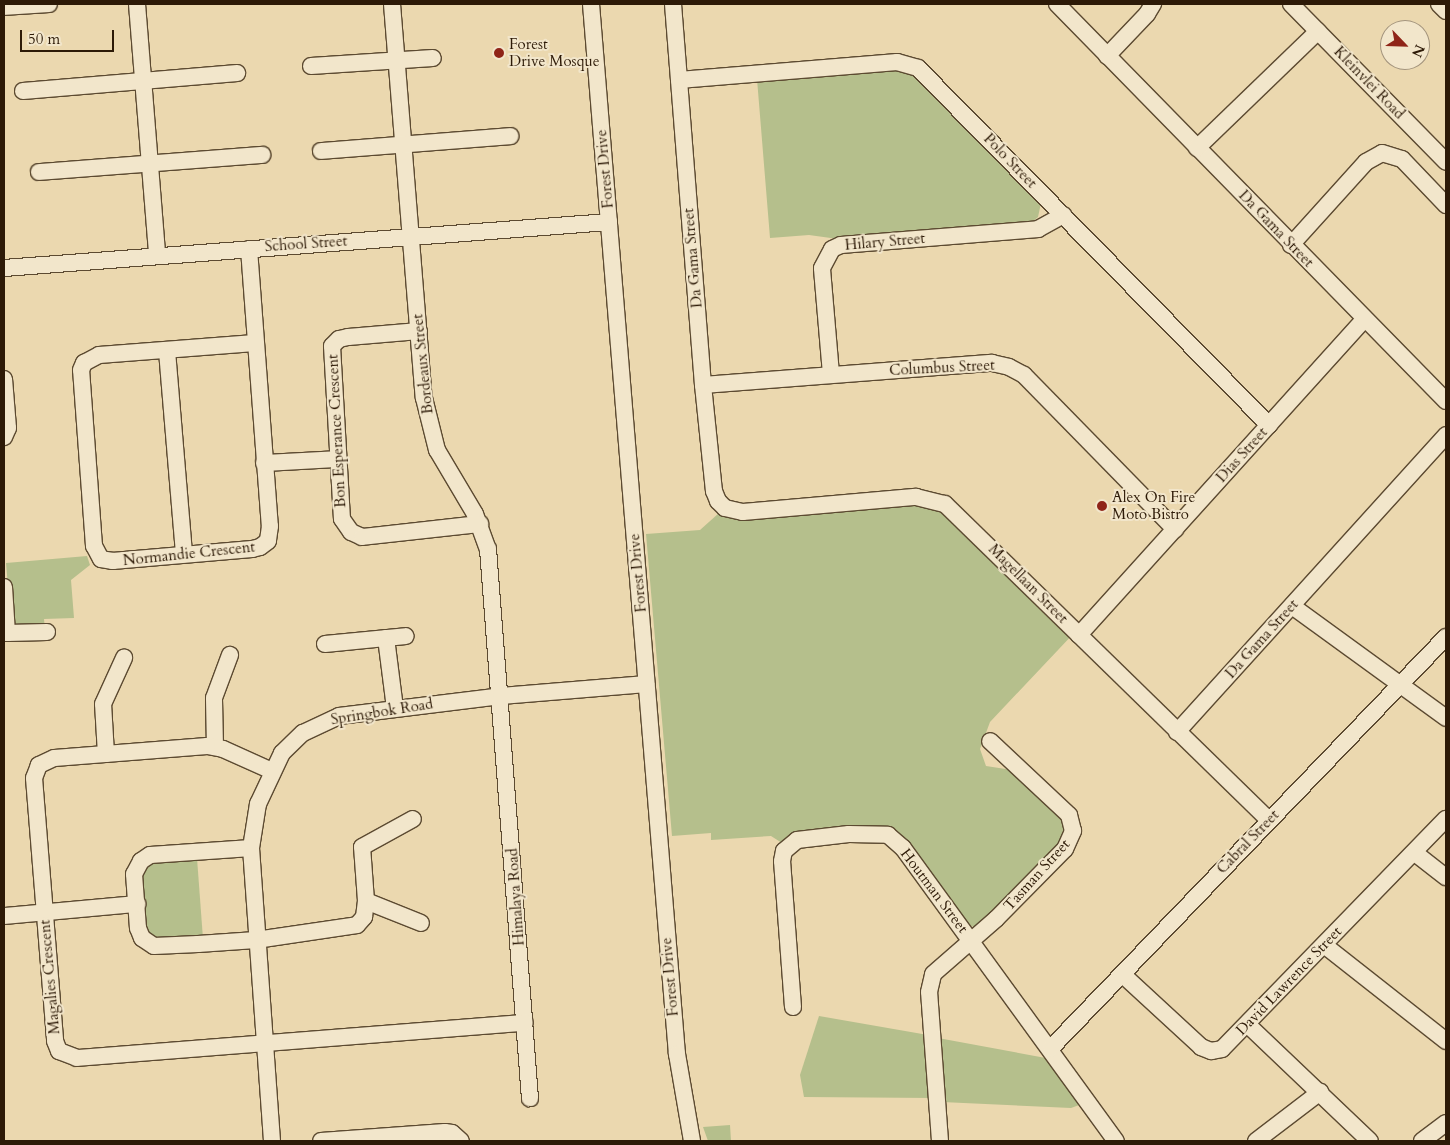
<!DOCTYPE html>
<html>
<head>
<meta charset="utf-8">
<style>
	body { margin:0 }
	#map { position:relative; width:1450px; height:1145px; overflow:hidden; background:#ebd8af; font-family:Cardo,serif }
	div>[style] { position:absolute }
	.green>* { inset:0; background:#b5bf8c }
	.roads { filter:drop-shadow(1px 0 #5c4a31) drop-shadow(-1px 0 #5c4a31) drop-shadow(0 1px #5c4a31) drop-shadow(0 -1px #5c4a31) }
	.minor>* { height:16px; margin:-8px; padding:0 8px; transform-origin:8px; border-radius:8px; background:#f2e6cb }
	.dots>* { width:14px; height:14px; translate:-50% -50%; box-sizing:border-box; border:2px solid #f2e6cb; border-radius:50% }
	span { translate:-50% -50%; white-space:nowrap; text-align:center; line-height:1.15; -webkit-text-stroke:4px #f2e6cb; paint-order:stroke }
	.poi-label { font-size:15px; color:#2d1a07 }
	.left { translate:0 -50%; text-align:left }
	.street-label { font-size:15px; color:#2d1a07 }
	.frame { position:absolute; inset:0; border:5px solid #2d1a07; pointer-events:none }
	.north { position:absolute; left:1380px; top:20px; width:50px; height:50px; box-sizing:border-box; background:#f2e6cb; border:1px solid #a3947d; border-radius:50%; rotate:114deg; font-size:14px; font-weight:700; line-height:20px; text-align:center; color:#2d1a07 }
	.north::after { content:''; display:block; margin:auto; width:18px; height:22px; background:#8f2418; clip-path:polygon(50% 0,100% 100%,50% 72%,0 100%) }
	.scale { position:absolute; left:20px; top:30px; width:94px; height:22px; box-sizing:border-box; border:2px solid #2d1a07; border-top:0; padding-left:6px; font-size:15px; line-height:18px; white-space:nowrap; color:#2d1a07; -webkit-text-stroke:4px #f2e6cb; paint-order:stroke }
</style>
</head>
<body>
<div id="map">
	<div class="green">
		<div style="clip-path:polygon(900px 67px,912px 70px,1041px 203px,1038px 217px,1031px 223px,838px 239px,809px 235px,770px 238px,757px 79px)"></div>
		<div style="clip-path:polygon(915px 505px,941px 510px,1075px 632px,990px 722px,980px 749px,986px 766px,1012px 770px,1063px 815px,1067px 837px,980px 927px,968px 926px,902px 838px,782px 843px,771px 836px,711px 840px,711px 833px,672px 836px,646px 534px,700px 530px,719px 513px,734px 519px)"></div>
		<div style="clip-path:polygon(87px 556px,90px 565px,71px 580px,74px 618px,44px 619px,45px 629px,19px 631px,11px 622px,6px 563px)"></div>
		<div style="clip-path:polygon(197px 858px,203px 939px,155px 941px,143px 925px,139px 877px,146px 863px)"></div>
		<div style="clip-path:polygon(819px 1016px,928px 1035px,932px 1098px,804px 1097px,800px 1075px)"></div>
		<div style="clip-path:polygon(938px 1038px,1051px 1059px,1082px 1104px,1071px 1108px,942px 1102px)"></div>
		<div style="clip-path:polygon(730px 1125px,731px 1141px,708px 1141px,703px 1127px)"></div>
	</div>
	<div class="roads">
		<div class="minor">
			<div style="left:137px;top:4px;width:252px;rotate:85.4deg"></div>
			<div style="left:392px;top:4px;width:395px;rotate:85.4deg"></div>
			<div style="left:424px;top:398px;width:54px;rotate:76deg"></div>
			<div style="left:437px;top:450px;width:74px;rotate:59.3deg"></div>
			<div style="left:475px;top:514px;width:37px;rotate:70deg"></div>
			<div style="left:488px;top:549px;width:551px;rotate:85.63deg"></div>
			<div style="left:591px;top:4px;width:1054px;rotate:85.32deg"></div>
			<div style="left:677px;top:1054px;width:88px;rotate:80.2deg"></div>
			<div style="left:673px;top:4px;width:382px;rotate:85.5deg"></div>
			<div style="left:703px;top:385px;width:107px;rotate:84.1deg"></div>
			<div style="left:714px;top:491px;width:11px;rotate:68deg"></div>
			<div style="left:718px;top:501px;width:10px;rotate:45deg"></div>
			<div style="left:725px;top:508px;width:18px;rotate:13deg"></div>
			<div style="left:743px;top:512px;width:174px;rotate:-5deg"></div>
			<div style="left:916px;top:497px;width:30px;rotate:14deg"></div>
			<div style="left:945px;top:504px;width:453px;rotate:44.3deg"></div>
			<div style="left:1057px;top:4px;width:556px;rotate:45.58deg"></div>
			<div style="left:1291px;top:4px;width:221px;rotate:45.5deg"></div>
			<div style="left:1439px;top:4px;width:10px;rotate:45deg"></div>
			<div style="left:4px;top:7px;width:45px;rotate:-3.8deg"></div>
			<div style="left:1107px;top:56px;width:58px;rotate:-46.4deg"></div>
			<div style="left:1147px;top:14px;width:12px;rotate:-59deg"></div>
			<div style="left:311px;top:66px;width:122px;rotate:-3.8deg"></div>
			<div style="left:679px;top:80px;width:219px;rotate:-4.7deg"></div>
			<div style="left:897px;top:62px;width:22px;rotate:16deg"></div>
			<div style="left:918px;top:68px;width:501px;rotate:45.49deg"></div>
			<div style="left:23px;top:91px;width:215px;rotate:-4.8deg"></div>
			<div style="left:1197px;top:148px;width:168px;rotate:-44deg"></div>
			<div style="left:321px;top:151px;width:190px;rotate:-4.5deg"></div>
			<div style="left:39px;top:172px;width:224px;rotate:-4.4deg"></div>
			<div style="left:1291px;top:245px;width:112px;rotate:-47.9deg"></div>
			<div style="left:1366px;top:162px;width:18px;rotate:-29deg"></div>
			<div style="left:1382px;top:153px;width:21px;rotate:17deg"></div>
			<div style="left:1402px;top:159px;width:64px;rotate:46.3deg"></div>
			<div style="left:249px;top:249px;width:278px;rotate:85.7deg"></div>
			<div style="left:270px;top:526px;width:15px;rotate:98deg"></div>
			<div style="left:268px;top:541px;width:10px;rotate:143deg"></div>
			<div style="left:260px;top:547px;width:8px;rotate:166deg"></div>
			<div style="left:252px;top:549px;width:140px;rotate:175.1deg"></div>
			<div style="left:113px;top:561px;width:12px;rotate:-171deg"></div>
			<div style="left:101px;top:559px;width:15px;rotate:-118deg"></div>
			<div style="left:94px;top:546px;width:176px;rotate:-94.2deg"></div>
			<div style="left:81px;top:370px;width:8px;rotate:-67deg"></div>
			<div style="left:84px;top:363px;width:17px;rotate:-28deg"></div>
			<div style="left:99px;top:355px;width:156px;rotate:-4.4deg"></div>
			<div style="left:4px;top:268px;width:607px;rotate:-4.35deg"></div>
			<div style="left:419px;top:331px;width:71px;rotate:175.2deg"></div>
			<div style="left:348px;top:337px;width:9px;rotate:167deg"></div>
			<div style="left:339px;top:339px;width:10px;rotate:135deg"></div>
			<div style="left:332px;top:346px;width:173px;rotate:86.7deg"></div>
			<div style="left:342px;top:519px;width:16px;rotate:55deg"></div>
			<div style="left:351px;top:532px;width:12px;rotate:24deg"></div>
			<div style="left:362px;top:537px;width:119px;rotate:-6.3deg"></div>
			<div style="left:167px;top:351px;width:204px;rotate:85.2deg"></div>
			<div style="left:831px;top:374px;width:106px;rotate:-94.9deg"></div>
			<div style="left:822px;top:268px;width:21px;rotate:-62deg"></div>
			<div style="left:832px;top:249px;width:10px;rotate:-24deg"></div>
			<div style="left:841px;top:245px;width:198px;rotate:-4.6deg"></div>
			<div style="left:1038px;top:229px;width:29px;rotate:-29deg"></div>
			<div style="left:4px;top:379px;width:49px;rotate:85.3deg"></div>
			<div style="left:8px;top:428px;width:10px;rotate:114deg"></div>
			<div style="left:703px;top:385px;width:290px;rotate:-4.4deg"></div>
			<div style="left:992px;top:363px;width:17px;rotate:13deg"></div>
			<div style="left:1009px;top:367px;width:17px;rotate:28deg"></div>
			<div style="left:1024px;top:375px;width:216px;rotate:45.6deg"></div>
			<div style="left:264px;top:463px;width:73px;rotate:-3.1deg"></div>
			<div style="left:4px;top:587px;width:46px;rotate:86.3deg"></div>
			<div style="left:7px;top:633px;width:3px;rotate:180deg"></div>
			<div style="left:1292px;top:606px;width:190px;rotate:36deg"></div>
			<div style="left:7px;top:633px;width:40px;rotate:-1.4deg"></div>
			<div style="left:1079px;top:635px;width:425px;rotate:-47.9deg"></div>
			<div style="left:386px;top:638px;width:71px;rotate:82.7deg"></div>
			<div style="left:325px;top:644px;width:81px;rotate:-5.6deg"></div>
			<div style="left:1177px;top:732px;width:401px;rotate:-47.8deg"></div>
			<div style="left:215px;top:747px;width:49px;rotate:-91.2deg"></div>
			<div style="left:214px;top:698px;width:46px;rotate:-69.6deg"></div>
			<div style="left:106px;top:754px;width:50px;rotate:-93.4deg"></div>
			<div style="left:103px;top:704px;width:51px;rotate:-65.5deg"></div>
			<div style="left:272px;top:771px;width:54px;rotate:-155.8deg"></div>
			<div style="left:223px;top:749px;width:16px;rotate:-169deg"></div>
			<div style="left:207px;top:746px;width:153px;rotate:175.5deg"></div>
			<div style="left:54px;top:758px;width:17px;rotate:155deg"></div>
			<div style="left:39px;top:765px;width:14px;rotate:111deg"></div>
			<div style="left:34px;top:778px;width:264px;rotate:85.4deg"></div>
			<div style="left:55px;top:1041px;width:11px;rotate:68deg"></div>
			<div style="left:59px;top:1051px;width:19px;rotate:21deg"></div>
			<div style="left:77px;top:1058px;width:449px;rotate:-4.5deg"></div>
			<div style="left:251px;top:848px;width:101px;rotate:176deg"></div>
			<div style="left:150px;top:855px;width:11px;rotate:146deg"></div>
			<div style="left:141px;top:861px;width:15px;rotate:118deg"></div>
			<div style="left:134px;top:874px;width:54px;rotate:85.8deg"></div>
			<div style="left:138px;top:928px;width:11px;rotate:68deg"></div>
			<div style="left:142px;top:938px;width:14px;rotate:34deg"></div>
			<div style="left:154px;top:946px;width:44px;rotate:-2.6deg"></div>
			<div style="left:198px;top:944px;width:58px;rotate:-3.9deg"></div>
			<div style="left:256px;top:940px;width:102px;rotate:-8.4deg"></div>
			<div style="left:357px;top:925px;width:11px;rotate:-49deg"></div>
			<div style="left:364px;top:917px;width:16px;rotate:-83deg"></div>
			<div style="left:366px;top:901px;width:54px;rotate:-94.2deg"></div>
			<div style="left:362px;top:847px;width:58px;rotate:-28.8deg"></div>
			<div style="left:1415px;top:853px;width:39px;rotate:38deg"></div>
			<div style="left:366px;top:901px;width:59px;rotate:21.8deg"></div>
			<div style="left:4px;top:916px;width:134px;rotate:-5.2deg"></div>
			<div style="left:1324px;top:945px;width:155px;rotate:38.2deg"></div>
			<div style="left:1122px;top:974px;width:108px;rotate:42.7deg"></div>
			<div style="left:1201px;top:1047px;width:11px;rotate:22deg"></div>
			<div style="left:1211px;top:1051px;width:11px;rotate:-10deg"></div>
			<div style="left:1222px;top:1049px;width:321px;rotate:-45.8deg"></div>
			<div style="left:793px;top:1007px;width:146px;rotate:-94.3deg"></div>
			<div style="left:782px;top:861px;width:10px;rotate:-79deg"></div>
			<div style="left:784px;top:851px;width:17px;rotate:-40deg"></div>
			<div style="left:797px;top:840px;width:52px;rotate:-6.6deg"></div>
			<div style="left:849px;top:834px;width:39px;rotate:1deg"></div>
			<div style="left:888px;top:835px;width:20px;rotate:41deg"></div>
			<div style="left:903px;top:848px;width:362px;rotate:54deg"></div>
			<div style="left:1248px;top:1025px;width:168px;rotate:43.6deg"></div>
			<div style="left:1051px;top:1048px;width:570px;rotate:-46.14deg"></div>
			<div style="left:272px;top:1141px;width:294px;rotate:-94.1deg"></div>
			<div style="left:251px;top:848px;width:45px;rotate:-81deg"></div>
			<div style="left:258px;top:804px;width:56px;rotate:-64.8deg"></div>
			<div style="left:282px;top:753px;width:29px;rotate:-44deg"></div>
			<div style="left:303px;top:733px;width:40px;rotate:-25deg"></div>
			<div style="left:339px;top:716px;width:163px;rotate:-7deg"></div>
			<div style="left:501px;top:696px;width:146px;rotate:-4.7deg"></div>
			<div style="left:321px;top:1141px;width:124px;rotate:-4.2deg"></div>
			<div style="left:445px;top:1132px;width:7px;rotate:8deg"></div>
			<div style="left:452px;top:1133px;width:12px;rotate:42deg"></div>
			<div style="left:940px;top:1141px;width:149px;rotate:-94.2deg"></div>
			<div style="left:929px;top:992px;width:18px;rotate:-77deg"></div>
			<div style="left:933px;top:974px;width:84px;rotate:-41.1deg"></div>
			<div style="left:996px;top:919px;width:98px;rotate:-45.4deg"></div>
			<div style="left:1065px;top:849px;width:20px;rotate:-66deg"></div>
			<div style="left:1073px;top:831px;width:16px;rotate:-104deg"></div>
			<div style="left:1069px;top:815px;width:108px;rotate:-136.9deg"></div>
			<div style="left:1256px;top:1141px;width:81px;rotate:-37.4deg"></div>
			<div style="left:1422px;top:1141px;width:30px;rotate:-37deg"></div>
		</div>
	</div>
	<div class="dots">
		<div style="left:499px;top:53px;background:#8f2418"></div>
		<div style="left:1102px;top:506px;background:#8f2418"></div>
	</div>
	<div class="poi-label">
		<span class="left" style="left:509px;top:53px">Forest<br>Drive Mosque</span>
		<span class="left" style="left:1112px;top:506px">Alex On Fire<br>Moto Bistro</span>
	</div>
	<div class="street-label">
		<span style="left:1369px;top:83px;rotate:46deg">Kleinvlei Road</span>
		<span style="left:1010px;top:161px;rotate:46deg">Polo Street</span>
		<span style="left:605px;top:169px;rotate:-95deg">Forest Drive</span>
		<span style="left:1276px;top:229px;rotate:46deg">Da Gama Street</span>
		<span style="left:885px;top:242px;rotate:-5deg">Hilary Street</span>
		<span style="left:306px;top:244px;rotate:-4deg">School Street</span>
		<span style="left:693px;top:258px;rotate:-95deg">Da Gama Street</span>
		<span style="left:423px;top:364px;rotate:-96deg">Bordeaux Street</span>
		<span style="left:942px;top:368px;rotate:-3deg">Columbus Street</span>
		<span style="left:337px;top:431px;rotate:-93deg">Bon Esperance Crescent</span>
		<span style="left:1242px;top:455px;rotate:-48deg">Dias Street</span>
		<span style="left:189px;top:554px;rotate:-6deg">Normandie Crescent</span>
		<span style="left:638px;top:573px;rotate:-95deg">Forest Drive</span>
		<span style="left:1028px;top:584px;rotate:45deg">Magellaan Street</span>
		<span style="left:1262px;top:639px;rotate:-48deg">Da Gama Street</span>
		<span style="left:382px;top:712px;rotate:-9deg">Springbok Road</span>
		<span style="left:1248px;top:842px;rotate:-46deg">Cabral Street</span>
		<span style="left:1037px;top:875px;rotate:-48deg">Tasman Street</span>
		<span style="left:934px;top:891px;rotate:53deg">Houtman Street</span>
		<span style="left:516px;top:897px;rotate:-94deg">Himalaya Road</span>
		<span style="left:50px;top:977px;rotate:-95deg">Magalies Crescent</span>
		<span style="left:670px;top:977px;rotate:-95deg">Forest Drive</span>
		<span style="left:1289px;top:981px;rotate:-46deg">David Lawrence Street</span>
	</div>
	<div class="frame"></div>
	<div class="north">N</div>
	<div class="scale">50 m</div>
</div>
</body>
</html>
